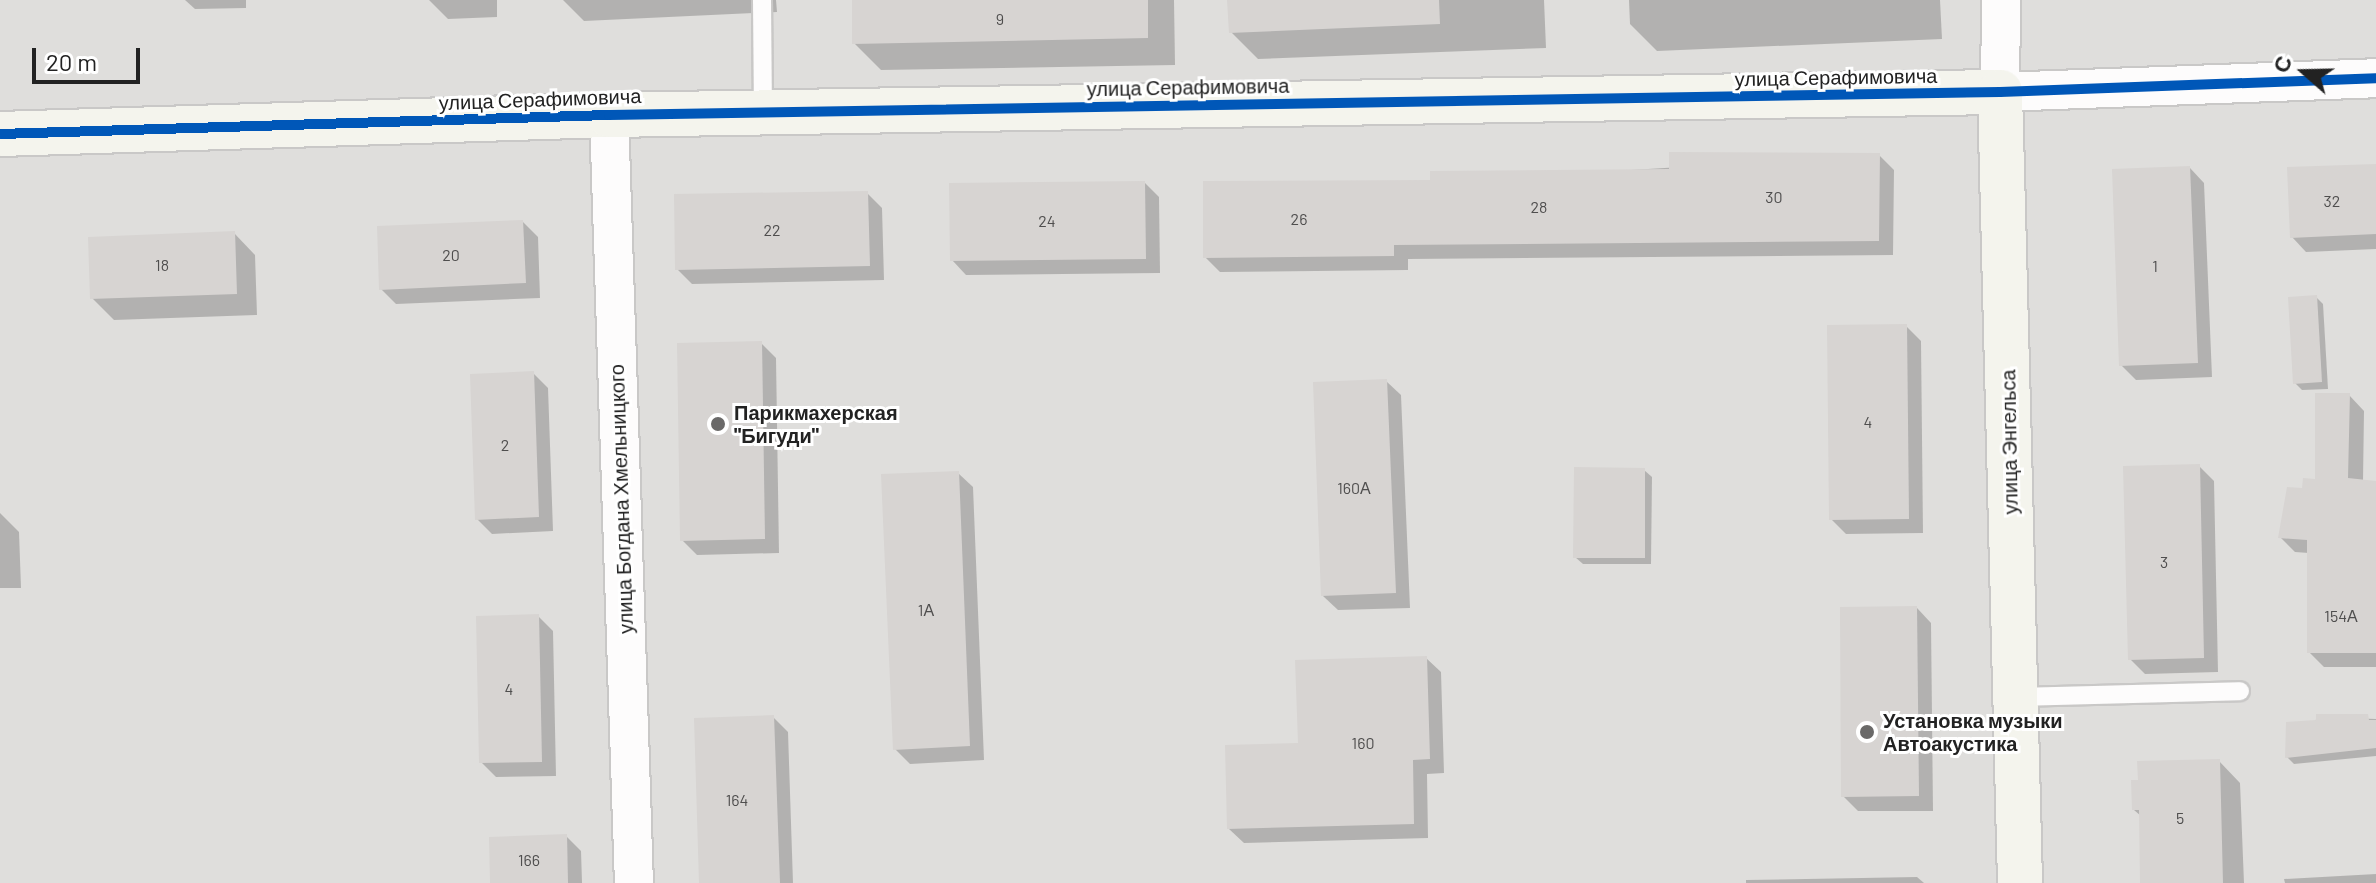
<!DOCTYPE html>
<html>
<head>
<meta charset="utf-8">
<style>
	body { margin:0 }
	#map { position:relative; width:2376px; height:883px; overflow:hidden; background:#f0eeeb; font-family:Barlow,sans-serif }
	div>[style] { position:absolute }
	.residential>* { inset:0; background:#dfdedc }
	.shadow>* { inset:0; background:#0003 }
	.building>* { inset:0; background:#d7d4d2 }
	.roads { filter:drop-shadow(2px 0 #c9c8c7) drop-shadow(-2px 0 #c9c8c7) drop-shadow(0 2px #c9c8c7) drop-shadow(0 -2px #c9c8c7) }
	.lane>* { height:18px; margin:-9px; padding:0 9px; transform-origin:9px; border-radius:9px; background:#fdfcfc }
	.street>* { height:38px; margin:-19px; padding:0 19px; transform-origin:19px; border-radius:19px; background:#fdfcfc }
	.secondary>* { height:44px; margin:-22px; padding:0 22px; transform-origin:22px; border-radius:22px; background:#f4f4ed }
	.cycleway>* { height:10px; margin:-5px; padding:0 5px; transform-origin:5px; border-radius:5px; background:#0057b8 }
	.dots>* { width:22px; height:22px; translate:-50% -50%; box-sizing:border-box; border:4px solid #fff; border-radius:50% }
	span { translate:-50% -50%; white-space:nowrap; text-align:center; line-height:1.15; -webkit-text-stroke:6px #fff; paint-order:stroke }
	.number-label { font-size:16px; color:#4f4e4e }
	.number-label span { -webkit-text-stroke-width:0 }
	.street-label { font-size:20px; color:#222 }
	.poi-label { font-size:20px; color:#222; font-weight:700 }
	.left { translate:0 -50%; text-align:left }
	.north { position:absolute; left:2264px; top:32px; width:80px; height:80px; -webkit-text-stroke:6px #fff; paint-order:stroke; rotate:290deg; font-size:22px; font-weight:700; line-height:32px; text-align:center; color:#222 }
	.north::after { content:''; display:block; margin:auto; width:28px; height:36px; background:#222; clip-path:polygon(50% 0,100% 100%,50% 72%,0 100%) }
	.scale { position:absolute; left:32px; top:48px; width:108px; height:36px; box-sizing:border-box; border:4px solid #222; border-top:0; padding-left:10px; font-size:24px; line-height:28px; white-space:nowrap; color:#222; -webkit-text-stroke:6px #fff; paint-order:stroke }
</style>
</head>
<body>
<div id="map">
	<div class="residential">
		<div style="clip-path:polygon(0 0,2376px 0,2376px 883px,0 883px)"></div>
	</div>
	<div class="shadow">
		<div style="clip-path:polygon(185px 0,246px 0,246px 8px,195px 9px)"></div>
		<div style="clip-path:polygon(429px 0,497px 0,497px 17px,448px 19px)"></div>
		<div style="clip-path:polygon(563px 0,776px 0,777px 12px,584px 21px)"></div>
		<div style="clip-path:polygon(854px 0,1174px 0,1175px 65px,881px 70px,854px 43px)"></div>
		<div style="clip-path:polygon(1229px 0,1544px 0,1546px 48px,1258px 59px,1231px 32px)"></div>
		<div style="clip-path:polygon(1629px 0,1940px 0,1942px 39px,1657px 51px,1630px 24px)"></div>
		<div style="clip-path:polygon(1879px 155px,1894px 170px,1893px 255px,1408px 259px,1408px 270px,1220px 272px,1205px 257px,1432px 182px)"></div>
		<div style="clip-path:polygon(2376px 166px,2376px 249px,2306px 252px,2292px 237px)"></div>
		<div style="clip-path:polygon(2190px 168px,2204px 183px,2212px 377px,2136px 380px,2121px 365px)"></div>
		<div style="clip-path:polygon(1145px 183px,1159px 197px,1160px 273px,966px 275px,952px 260px)"></div>
		<div style="clip-path:polygon(867px 193px,882px 208px,884px 280px,692px 284px,677px 269px)"></div>
		<div style="clip-path:polygon(523px 222px,538px 237px,540px 298px,396px 304px,381px 289px)"></div>
		<div style="clip-path:polygon(234px 233px,255px 255px,257px 315px,114px 320px,92px 298px)"></div>
		<div style="clip-path:polygon(2316px 297px,2323px 304px,2328px 389px,2302px 390px,2295px 383px)"></div>
		<div style="clip-path:polygon(1906px 326px,1921px 341px,1923px 533px,1846px 534px,1831px 519px)"></div>
		<div style="clip-path:polygon(761px 343px,776px 358px,779px 553px,697px 555px,682px 540px)"></div>
		<div style="clip-path:polygon(533px 373px,548px 388px,553px 531px,492px 534px,477px 519px)"></div>
		<div style="clip-path:polygon(1386px 381px,1401px 395px,1410px 608px,1338px 610px,1323px 596px)"></div>
		<div style="clip-path:polygon(2349px 395px,2364px 411px,2363px 482px,2376px 483px,2376px 667px,2324px 667px,2309px 652px,2309px 553px,2295px 552px,2280px 537px,2303px 490px,2317px 481px)"></div>
		<div style="clip-path:polygon(2199px 466px,2214px 481px,2218px 672px,2145px 674px,2130px 659px)"></div>
		<div style="clip-path:polygon(1644px 470px,1652px 477px,1651px 564px,1583px 564px,1575px 557px)"></div>
		<div style="clip-path:polygon(958px 473px,973px 487px,984px 760px,910px 764px,895px 749px)"></div>
		<div style="clip-path:polygon(0 513px,19px 532px,21px 588px,0 588px)"></div>
		<div style="clip-path:polygon(1917px 608px,1931px 623px,1933px 811px,1858px 811px,1843px 796px)"></div>
		<div style="clip-path:polygon(538px 616px,553px 631px,556px 776px,496px 777px,481px 762px)"></div>
		<div style="clip-path:polygon(1426px 658px,1441px 672px,1444px 773px,1427px 774px,1428px 838px,1244px 843px,1229px 829px,1300px 745px)"></div>
		<div style="clip-path:polygon(773px 717px,788px 732px,793px 883px,701px 883px)"></div>
		<div style="clip-path:polygon(2318px 717px,2376px 719px,2376px 756px,2294px 764px,2287px 757px)"></div>
		<div style="clip-path:polygon(2219px 761px,2240px 783px,2244px 883px,2142px 883px,2141px 816px,2134px 810px)"></div>
		<div style="clip-path:polygon(566px 836px,581px 851px,582px 883px,492px 883px)"></div>
		<div style="clip-path:polygon(2376px 874px,2376px 883px,2285px 883px,2284px 879px)"></div>
		<div style="clip-path:polygon(1917px 877px,1924px 883px,1746px 883px,1746px 880px)"></div>
	</div>
	<div class="building">
		<div style="clip-path:polygon(852px 0,1148px 0,1148px 38px,852px 44px)"></div>
		<div style="clip-path:polygon(1227px 0,1439px 0,1440px 24px,1229px 33px)"></div>
		<div style="clip-path:polygon(1669px 152px,1880px 153px,1879px 241px,1394px 245px,1394px 256px,1203px 258px,1203px 181px,1430px 180px,1430px 171px,1669px 169px)"></div>
		<div style="clip-path:polygon(2376px 164px,2376px 234px,2290px 238px,2287px 167px)"></div>
		<div style="clip-path:polygon(2190px 166px,2198px 363px,2119px 366px,2112px 169px)"></div>
		<div style="clip-path:polygon(1145px 181px,1146px 259px,950px 261px,949px 183px)"></div>
		<div style="clip-path:polygon(868px 191px,870px 266px,675px 270px,674px 194px)"></div>
		<div style="clip-path:polygon(523px 220px,526px 283px,379px 290px,377px 226px)"></div>
		<div style="clip-path:polygon(235px 231px,237px 294px,90px 299px,88px 237px)"></div>
		<div style="clip-path:polygon(2317px 295px,2322px 382px,2293px 384px,2288px 297px)"></div>
		<div style="clip-path:polygon(1907px 324px,1909px 519px,1829px 520px,1827px 325px)"></div>
		<div style="clip-path:polygon(762px 341px,765px 539px,680px 541px,677px 343px)"></div>
		<div style="clip-path:polygon(534px 371px,539px 517px,475px 520px,470px 374px)"></div>
		<div style="clip-path:polygon(1387px 379px,1396px 593px,1321px 596px,1313px 382px)"></div>
		<div style="clip-path:polygon(2315px 393px,2350px 393px,2348px 478px,2376px 481px,2376px 653px,2307px 653px,2307px 540px,2278px 538px,2287px 487px,2302px 488px,2303px 478px,2315px 479px)"></div>
		<div style="clip-path:polygon(2200px 464px,2204px 658px,2128px 660px,2123px 466px)"></div>
		<div style="clip-path:polygon(1574px 467px,1645px 468px,1645px 558px,1573px 558px)"></div>
		<div style="clip-path:polygon(959px 471px,970px 746px,893px 750px,881px 474px)"></div>
		<div style="clip-path:polygon(1917px 606px,1919px 796px,1841px 797px,1840px 607px)"></div>
		<div style="clip-path:polygon(539px 614px,542px 762px,479px 763px,476px 616px)"></div>
		<div style="clip-path:polygon(1427px 656px,1430px 759px,1413px 760px,1414px 824px,1227px 829px,1225px 745px,1298px 743px,1295px 660px)"></div>
		<div style="clip-path:polygon(2316px 714px,2368px 714px,2369px 720px,2376px 720px,2376px 748px,2285px 758px,2286px 722px,2316px 720px)"></div>
		<div style="clip-path:polygon(774px 715px,780px 883px,699px 883px,694px 718px)"></div>
		<div style="clip-path:polygon(2220px 759px,2223px 883px,2140px 883px,2139px 810px,2132px 810px,2131px 780px,2138px 780px,2137px 761px)"></div>
		<div style="clip-path:polygon(567px 834px,568px 883px,490px 883px,489px 837px)"></div>
	</div>
	<div class="roads">
		<div class="lane">
			<div style="left:762px;top:0;width:112px;rotate:89.5deg"></div>
			<div style="left:2016px;top:697px;width:224px;rotate:-1.5deg"></div>
		</div>
		<div class="street">
			<div style="left:2001px;top:0;width:92px;rotate:90.6deg"></div>
			<div style="left:2000px;top:92px;width:376px;rotate:-2.1deg"></div>
			<div style="left:609px;top:115px;width:768px;rotate:88.14deg"></div>
		</div>
		<div class="secondary">
			<div style="left:0;top:134px;width:609px;rotate:-1.79deg"></div>
			<div style="left:609px;top:115px;width:1391px;rotate:-0.95deg"></div>
			<div style="left:2000px;top:92px;width:791px;rotate:88.55deg"></div>
		</div>
	</div>
	<div class="cycleway">
		<div style="left:0;top:134px;width:609px;rotate:-1.79deg"></div>
		<div style="left:609px;top:115px;width:1391px;rotate:-0.95deg"></div>
		<div style="left:2000px;top:92px;width:376px;rotate:-2.1deg"></div>
	</div>
	<div class="dots">
		<div style="left:718px;top:424px;background:#6a6968"></div>
		<div style="left:1867px;top:732px;background:#6a6968"></div>
	</div>
	<div class="number-label">
		<span style="left:1000px;top:19px">9</span>
		<span style="left:1774px;top:197px">30</span>
		<span style="left:2332px;top:201px">32</span>
		<span style="left:1539px;top:207px">28</span>
		<span style="left:1299px;top:219px">26</span>
		<span style="left:1047px;top:221px">24</span>
		<span style="left:772px;top:230px">22</span>
		<span style="left:451px;top:255px">20</span>
		<span style="left:162px;top:265px">18</span>
		<span style="left:2155px;top:266px">1</span>
		<span style="left:1868px;top:422px">4</span>
		<span style="left:505px;top:445px">2</span>
		<span style="left:1354px;top:488px">160А</span>
		<span style="left:2164px;top:562px">3</span>
		<span style="left:926px;top:610px">1А</span>
		<span style="left:2341px;top:616px">154А</span>
		<span style="left:509px;top:689px">4</span>
		<span style="left:1363px;top:743px">160</span>
		<span style="left:737px;top:800px">164</span>
		<span style="left:2180px;top:818px">5</span>
		<span style="left:529px;top:860px">166</span>
	</div>
	<div class="street-label">
		<span style="left:1836px;top:77px;rotate:-1deg">улица Серафимовича</span>
		<span style="left:1188px;top:87px;rotate:-1deg">улица Серафимовича</span>
		<span style="left:540px;top:99px;rotate:-2deg">улица Серафимовича</span>
		<span style="left:2009px;top:442px;rotate:-91deg">улица Энгельса</span>
		<span style="left:621px;top:499px;rotate:-92deg">улица Богдана Хмельницкого</span>
	</div>
	<div class="poi-label">
		<span class="left" style="left:734px;top:424px">Парикмахерская<br>"Бигуди"</span>
		<span class="left" style="left:1883px;top:732px">Установка музыки<br>Автоакустика</span>
	</div>
	<div class="north">С</div>
	<div class="scale">20 m</div>
</div>
</body>
</html>
